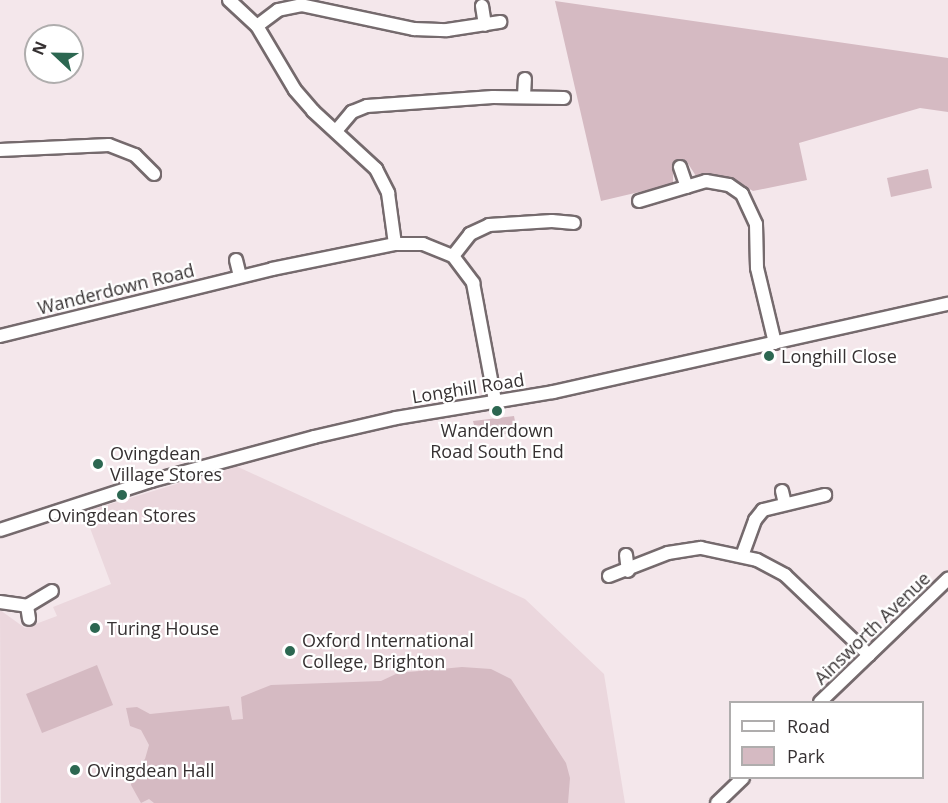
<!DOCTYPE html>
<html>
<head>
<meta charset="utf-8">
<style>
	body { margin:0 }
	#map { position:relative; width:948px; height:803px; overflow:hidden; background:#f4e7eb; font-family:"Open Sans",sans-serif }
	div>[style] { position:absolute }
	.built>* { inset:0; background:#ebd7dd }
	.green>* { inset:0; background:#d5bac2 }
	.roads { filter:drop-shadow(2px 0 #756a6d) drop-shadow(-2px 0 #756a6d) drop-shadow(0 2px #756a6d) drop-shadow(0 -2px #756a6d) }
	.minor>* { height:12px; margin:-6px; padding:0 6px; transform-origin:6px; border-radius:6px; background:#fff }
	.dots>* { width:16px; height:16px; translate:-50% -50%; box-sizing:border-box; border:3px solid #fff; border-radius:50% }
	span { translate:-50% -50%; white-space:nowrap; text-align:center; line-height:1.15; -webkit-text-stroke:4.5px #fff; paint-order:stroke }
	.street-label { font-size:18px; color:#363132 }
	.poi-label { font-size:18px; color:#363132 }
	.left { translate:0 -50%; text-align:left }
	.legend { position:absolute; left:729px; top:701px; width:195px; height:78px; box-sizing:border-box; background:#fff; border:2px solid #afadad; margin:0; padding:8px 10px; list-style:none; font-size:18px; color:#363132 }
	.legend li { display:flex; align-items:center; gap:12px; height:30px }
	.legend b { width:30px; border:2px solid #afadad }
	.north { position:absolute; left:24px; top:24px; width:60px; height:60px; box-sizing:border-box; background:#fff; border:2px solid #afadad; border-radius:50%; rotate:292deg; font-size:16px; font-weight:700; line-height:24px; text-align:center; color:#363132 }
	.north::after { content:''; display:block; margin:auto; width:21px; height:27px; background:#2c6751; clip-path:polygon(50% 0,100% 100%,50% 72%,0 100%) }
</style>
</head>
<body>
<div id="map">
	<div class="built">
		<div style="clip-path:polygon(236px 466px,525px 599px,604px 674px,625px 803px,1px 803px,0 610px,25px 628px,57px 616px,53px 607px,111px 584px,84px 512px)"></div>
	</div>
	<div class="green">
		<div style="clip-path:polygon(555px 1px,948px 58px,948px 112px,920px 108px,799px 143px,807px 180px,753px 191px,733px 179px,696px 176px,687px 162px,673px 166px,673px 184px,601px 201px)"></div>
		<div style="clip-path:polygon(928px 169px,932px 188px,891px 197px,887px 178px)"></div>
		<div style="clip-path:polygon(514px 416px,517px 432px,491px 437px,486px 426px,474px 425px,473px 421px)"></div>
		<div style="clip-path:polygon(97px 665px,113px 705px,42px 733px,26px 694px)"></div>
		<div style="clip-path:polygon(462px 667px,491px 669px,511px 679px,566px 763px,570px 778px,568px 803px,154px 803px,149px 799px,141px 803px,131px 785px,132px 773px,145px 759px,149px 745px,141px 730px,130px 726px,126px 708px,137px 707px,150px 714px,229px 706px,232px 720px,243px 719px,241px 697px,271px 685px,381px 681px,398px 673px)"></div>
	</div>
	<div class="roads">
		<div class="minor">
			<div style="left:229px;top:0;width:38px;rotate:43deg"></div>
			<div style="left:257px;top:26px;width:74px;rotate:59.3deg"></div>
			<div style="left:295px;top:90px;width:28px;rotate:49deg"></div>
			<div style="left:313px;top:111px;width:86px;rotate:42.6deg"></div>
			<div style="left:376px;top:169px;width:27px;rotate:63deg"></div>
			<div style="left:388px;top:193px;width:51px;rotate:82.2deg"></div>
			<div style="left:482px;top:6px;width:19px;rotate:81deg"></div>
			<div style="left:257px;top:26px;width:26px;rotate:-37deg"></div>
			<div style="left:278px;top:10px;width:24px;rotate:-12deg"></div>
			<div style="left:301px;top:5px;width:116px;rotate:12deg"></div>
			<div style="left:414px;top:29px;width:33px;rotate:2deg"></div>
			<div style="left:447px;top:30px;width:54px;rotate:-8.6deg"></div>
			<div style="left:524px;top:96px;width:17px;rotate:-87deg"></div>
			<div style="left:336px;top:131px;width:25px;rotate:-50deg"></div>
			<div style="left:352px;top:112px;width:16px;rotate:-22deg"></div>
			<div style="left:367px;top:106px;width:126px;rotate:-4.1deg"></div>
			<div style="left:493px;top:97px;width:71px;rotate:0.8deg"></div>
			<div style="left:0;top:150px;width:109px;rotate:-2.6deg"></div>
			<div style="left:109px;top:145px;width:28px;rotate:21deg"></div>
			<div style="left:135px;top:155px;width:27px;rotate:45deg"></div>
			<div style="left:680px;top:167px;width:21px;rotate:71deg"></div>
			<div style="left:639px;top:201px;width:70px;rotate:-16.6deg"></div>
			<div style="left:706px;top:181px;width:23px;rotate:10deg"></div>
			<div style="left:729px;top:185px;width:16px;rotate:35deg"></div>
			<div style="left:742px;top:194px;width:33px;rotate:65deg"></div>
			<div style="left:756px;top:224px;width:44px;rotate:88.7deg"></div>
			<div style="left:757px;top:268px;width:77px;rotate:76.5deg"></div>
			<div style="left:453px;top:256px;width:28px;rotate:-52deg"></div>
			<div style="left:470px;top:234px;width:21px;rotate:-25deg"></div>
			<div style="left:489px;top:225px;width:63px;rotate:-3.6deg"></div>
			<div style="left:552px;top:221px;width:22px;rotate:5deg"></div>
			<div style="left:236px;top:260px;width:16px;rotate:76deg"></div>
			<div style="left:0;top:336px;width:280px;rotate:-13.8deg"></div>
			<div style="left:272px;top:269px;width:126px;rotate:-11.5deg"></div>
			<div style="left:395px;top:244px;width:28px"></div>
			<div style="left:423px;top:244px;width:32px;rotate:22deg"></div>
			<div style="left:453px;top:256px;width:34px;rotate:53deg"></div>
			<div style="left:473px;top:283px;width:120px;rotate:79.4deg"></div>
			<div style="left:782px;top:491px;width:13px;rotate:77deg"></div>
			<div style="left:0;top:530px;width:159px;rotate:-18deg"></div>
			<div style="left:151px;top:481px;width:169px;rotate:-15.1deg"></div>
			<div style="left:314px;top:437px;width:84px;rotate:-13deg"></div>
			<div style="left:396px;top:418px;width:159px;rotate:-9.4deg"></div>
			<div style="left:553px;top:392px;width:405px;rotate:-12.6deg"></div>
			<div style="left:626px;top:555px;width:16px;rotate:83deg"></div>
			<div style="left:742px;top:556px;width:38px;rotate:-70deg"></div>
			<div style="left:755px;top:520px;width:13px;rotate:-51deg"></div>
			<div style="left:763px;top:510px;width:64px;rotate:-13.6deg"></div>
			<div style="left:609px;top:576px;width:63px;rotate:-21.3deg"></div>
			<div style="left:668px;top:553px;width:33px;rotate:-9deg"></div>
			<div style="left:701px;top:548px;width:57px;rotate:12.1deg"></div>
			<div style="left:757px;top:560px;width:32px;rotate:28deg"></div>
			<div style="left:785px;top:575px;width:116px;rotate:43.6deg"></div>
			<div style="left:0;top:602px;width:27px;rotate:8deg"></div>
			<div style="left:27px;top:606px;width:29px;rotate:-31deg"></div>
			<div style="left:27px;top:606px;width:13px;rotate:81deg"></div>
			<div style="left:820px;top:702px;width:178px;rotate:-43.9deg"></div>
			<div style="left:717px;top:803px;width:36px;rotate:-44deg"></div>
		</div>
	</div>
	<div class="dots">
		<div style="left:769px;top:356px;background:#2c6751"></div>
		<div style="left:497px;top:411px;background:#2c6751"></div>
		<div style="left:98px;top:464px;background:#2c6751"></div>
		<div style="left:122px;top:495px;background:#2c6751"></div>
		<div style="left:95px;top:628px;background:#2c6751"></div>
		<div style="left:290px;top:651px;background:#2c6751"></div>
		<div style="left:75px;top:770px;background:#2c6751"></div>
	</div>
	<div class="street-label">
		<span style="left:116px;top:289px;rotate:-14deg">Wanderdown Road</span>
		<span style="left:468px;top:388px;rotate:-9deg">Longhill Road</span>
		<span style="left:872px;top:628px;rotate:-44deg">Ainsworth Avenue</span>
	</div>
	<div class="poi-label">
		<span class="left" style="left:781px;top:356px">Longhill Close</span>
		<span style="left:497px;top:441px">Wanderdown<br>Road South End</span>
		<span class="left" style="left:110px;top:464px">Ovingdean<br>Village Stores</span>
		<span style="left:122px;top:515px">Ovingdean Stores</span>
		<span class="left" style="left:107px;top:628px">Turing House</span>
		<span class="left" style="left:302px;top:651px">Oxford International<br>College, Brighton</span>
		<span class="left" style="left:87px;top:770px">Ovingdean Hall</span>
	</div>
	<ul class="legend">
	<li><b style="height:8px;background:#fff"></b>Road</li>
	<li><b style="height:16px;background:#d5bac2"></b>Park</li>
	</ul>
	<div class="north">N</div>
</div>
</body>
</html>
